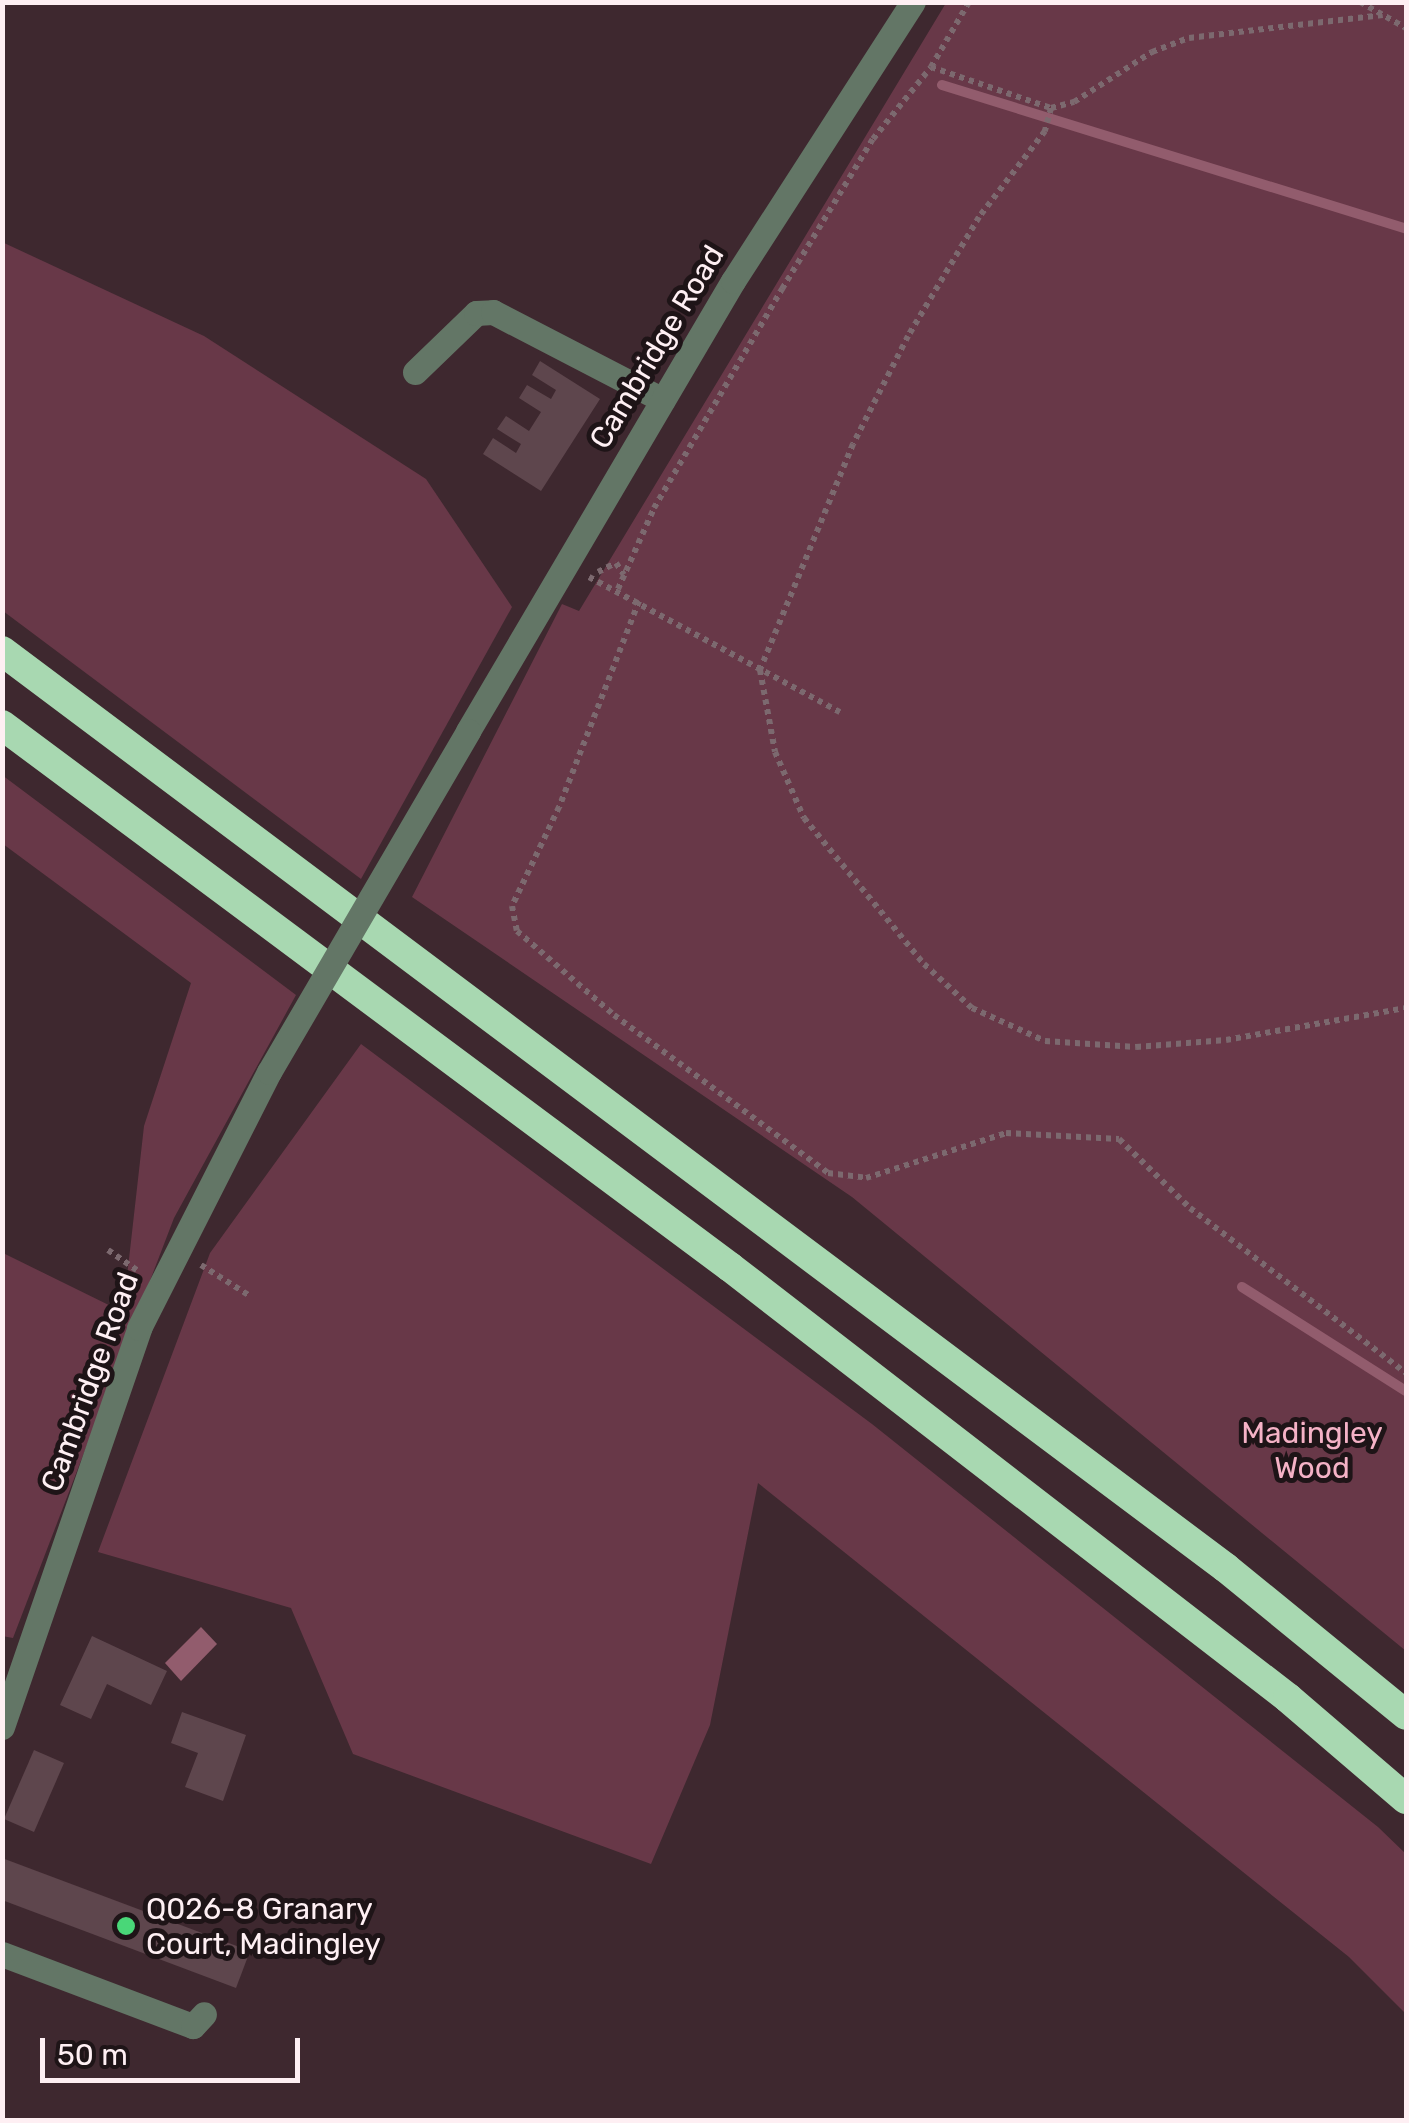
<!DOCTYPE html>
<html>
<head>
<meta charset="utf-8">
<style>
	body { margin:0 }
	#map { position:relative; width:1409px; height:2123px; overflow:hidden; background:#3e282f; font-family:Rubik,sans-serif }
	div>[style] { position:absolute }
	.green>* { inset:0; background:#683848 }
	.water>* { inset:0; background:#925c6d }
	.stream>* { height:10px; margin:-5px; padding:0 5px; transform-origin:5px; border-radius:5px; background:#925c6d }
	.building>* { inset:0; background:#5e464d }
	.path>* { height:6px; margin-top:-3px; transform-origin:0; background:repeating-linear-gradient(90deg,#7c696f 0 5px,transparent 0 10px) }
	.minor>* { height:25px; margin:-12.5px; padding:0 12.5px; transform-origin:12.5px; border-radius:12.5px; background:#637666 }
	.highway>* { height:30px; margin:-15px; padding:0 15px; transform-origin:15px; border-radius:15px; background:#a8d8b1 }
	.minor-bridge>* { height:25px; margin:-12.5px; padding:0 12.5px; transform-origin:12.5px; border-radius:12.5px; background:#637666 }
	.dots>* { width:28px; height:28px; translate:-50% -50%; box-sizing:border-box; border:5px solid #1e1417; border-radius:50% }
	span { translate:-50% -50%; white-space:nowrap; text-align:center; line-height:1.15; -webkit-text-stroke:10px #1e1417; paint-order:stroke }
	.street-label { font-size:30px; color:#feeff3 }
	.park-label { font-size:30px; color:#f5b2c6 }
	.poi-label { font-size:30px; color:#feeff3 }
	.left { translate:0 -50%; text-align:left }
	.frame { position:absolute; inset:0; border:5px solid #feeff3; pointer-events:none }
	.scale { position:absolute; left:40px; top:2038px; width:260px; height:45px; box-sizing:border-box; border:5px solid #feeff3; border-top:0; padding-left:12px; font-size:30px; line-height:35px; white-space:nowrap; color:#feeff3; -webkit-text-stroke:8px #1e1417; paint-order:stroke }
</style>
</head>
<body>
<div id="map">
	<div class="green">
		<div style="clip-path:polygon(946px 3px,1406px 3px,1406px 1651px,852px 1197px,412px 897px,562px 604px,579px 611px)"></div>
		<div style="clip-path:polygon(2px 242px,204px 336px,426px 479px,512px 607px,361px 879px,3px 611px)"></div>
		<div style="clip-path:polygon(2px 775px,296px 995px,174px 1218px,13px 1638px,2px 1636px,3px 1253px,123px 1312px,144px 1126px,191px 983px,3px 844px)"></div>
		<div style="clip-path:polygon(361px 1044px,872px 1424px,1378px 1827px,1406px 1854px,1406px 2014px,1349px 1957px,758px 1483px,710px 1725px,651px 1864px,353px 1754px,291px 1608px,98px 1552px,210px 1253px)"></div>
	</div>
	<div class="water">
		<div style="clip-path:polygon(201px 1627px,217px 1644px,181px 1681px,165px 1663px)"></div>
	</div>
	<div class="stream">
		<div style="left:942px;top:85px;width:486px;rotate:17.2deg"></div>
		<div style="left:1242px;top:1287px;width:194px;rotate:32.4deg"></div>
	</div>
	<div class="building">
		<div style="clip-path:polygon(540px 361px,600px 399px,541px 491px,483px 454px,493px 438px,516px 453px,521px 444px,497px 429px,506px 416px,529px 431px,541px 412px,519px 398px,527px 385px,551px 399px,556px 390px,532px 375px)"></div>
		<div style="clip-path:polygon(92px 1636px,167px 1671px,151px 1705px,107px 1684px,91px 1719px,60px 1705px)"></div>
		<div style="clip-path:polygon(182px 1712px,246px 1735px,223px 1801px,185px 1787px,198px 1753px,171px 1743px)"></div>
		<div style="clip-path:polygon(34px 1750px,64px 1763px,34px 1832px,4px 1819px)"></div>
		<div style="clip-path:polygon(2px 1858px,250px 1951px,236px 1988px,2px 1900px)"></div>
	</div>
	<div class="path">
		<div style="left:1360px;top:2px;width:53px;rotate:29.5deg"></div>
		<div style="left:931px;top:67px;width:127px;rotate:18.9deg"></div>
		<div style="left:1051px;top:108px;width:24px;rotate:-15deg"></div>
		<div style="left:1074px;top:102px;width:93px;rotate:-32.7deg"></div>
		<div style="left:1152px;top:52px;width:40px;rotate:-21deg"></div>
		<div style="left:1189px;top:38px;width:195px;rotate:-6.8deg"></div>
		<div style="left:1051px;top:108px;width:24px;rotate:105deg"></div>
		<div style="left:1045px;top:131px;width:108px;rotate:127.5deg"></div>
		<div style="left:979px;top:217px;width:139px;rotate:120.8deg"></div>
		<div style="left:908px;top:336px;width:121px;rotate:117deg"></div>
		<div style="left:853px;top:444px;width:244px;rotate:112.4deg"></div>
		<div style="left:760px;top:670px;width:83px;rotate:79.6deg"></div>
		<div style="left:775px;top:752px;width:72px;rotate:66.3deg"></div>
		<div style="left:804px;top:818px;width:189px;rotate:50.6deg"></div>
		<div style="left:924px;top:964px;width:65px;rotate:42.5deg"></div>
		<div style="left:972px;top:1008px;width:80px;rotate:24.3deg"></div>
		<div style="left:1045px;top:1041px;width:91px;rotate:3.8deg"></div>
		<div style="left:1136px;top:1047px;width:90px;rotate:-4.4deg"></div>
		<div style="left:1226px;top:1040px;width:183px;rotate:-10.1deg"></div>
		<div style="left:598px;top:572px;width:20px;rotate:-27deg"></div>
		<div style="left:616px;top:563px;width:14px;rotate:56deg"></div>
		<div style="left:589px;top:577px;width:285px;rotate:28.3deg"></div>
		<div style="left:618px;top:589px;width:89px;rotate:-66deg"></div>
		<div style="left:654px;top:508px;width:254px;rotate:-59.7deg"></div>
		<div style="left:782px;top:289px;width:175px;rotate:-58.8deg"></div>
		<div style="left:873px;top:139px;width:92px;rotate:-51.1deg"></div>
		<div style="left:931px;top:67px;width:75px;rotate:-59.7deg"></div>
		<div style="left:639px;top:601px;width:221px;rotate:111.2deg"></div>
		<div style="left:559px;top:807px;width:110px;rotate:115.4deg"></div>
		<div style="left:512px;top:906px;width:25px;rotate:79deg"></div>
		<div style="left:517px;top:931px;width:128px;rotate:40.9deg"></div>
		<div style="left:614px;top:1015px;width:266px;rotate:36.4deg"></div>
		<div style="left:828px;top:1173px;width:38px;rotate:7deg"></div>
		<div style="left:866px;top:1178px;width:147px;rotate:-17.8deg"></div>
		<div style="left:1006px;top:1133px;width:113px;rotate:3deg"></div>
		<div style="left:1119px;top:1139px;width:99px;rotate:44.2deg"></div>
		<div style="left:1190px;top:1208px;width:272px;rotate:37.4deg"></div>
		<div style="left:108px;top:1250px;width:35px;rotate:35deg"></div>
		<div style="left:201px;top:1265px;width:58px;rotate:32.3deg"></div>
	</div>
	<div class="minor">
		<div style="left:415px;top:372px;width:85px;rotate:-44deg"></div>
		<div style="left:476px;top:313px;width:17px;rotate:-3deg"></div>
		<div style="left:493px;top:312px;width:191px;rotate:27.4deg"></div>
		<div style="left:468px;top:731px;width:522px;rotate:-59.51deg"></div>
		<div style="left:733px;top:281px;width:332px;rotate:-57.2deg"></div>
		<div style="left:2px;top:1727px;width:422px;rotate:-71deg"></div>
		<div style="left:139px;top:1328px;width:287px;rotate:-63.1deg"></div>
		<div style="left:2px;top:1954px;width:204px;rotate:20.7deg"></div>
		<div style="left:193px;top:2026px;width:16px;rotate:-47deg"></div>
	</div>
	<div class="highway">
		<div style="left:2px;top:651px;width:1529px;rotate:36.84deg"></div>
		<div style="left:1226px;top:1568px;width:232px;rotate:39.2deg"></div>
		<div style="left:2px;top:725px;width:908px;rotate:36.67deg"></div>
		<div style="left:730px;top:1267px;width:705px;rotate:37.68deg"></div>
		<div style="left:1288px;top:1698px;width:155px;rotate:40.6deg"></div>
	</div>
	<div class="minor-bridge">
		<div style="left:269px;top:1072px;width:395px;rotate:-59.7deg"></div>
	</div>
	<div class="dots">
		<div style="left:126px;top:1926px;background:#49d778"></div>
	</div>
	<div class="street-label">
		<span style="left:657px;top:347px;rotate:-59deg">Cambridge Road</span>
		<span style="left:90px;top:1382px;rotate:-70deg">Cambridge Road</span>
	</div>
	<div class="park-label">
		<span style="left:1312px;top:1450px">Madingley<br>Wood</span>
	</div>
	<div class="poi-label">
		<span class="left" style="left:146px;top:1926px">Q026-8 Granary<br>Court, Madingley</span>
	</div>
	<div class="frame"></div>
	<div class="scale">50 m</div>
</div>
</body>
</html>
